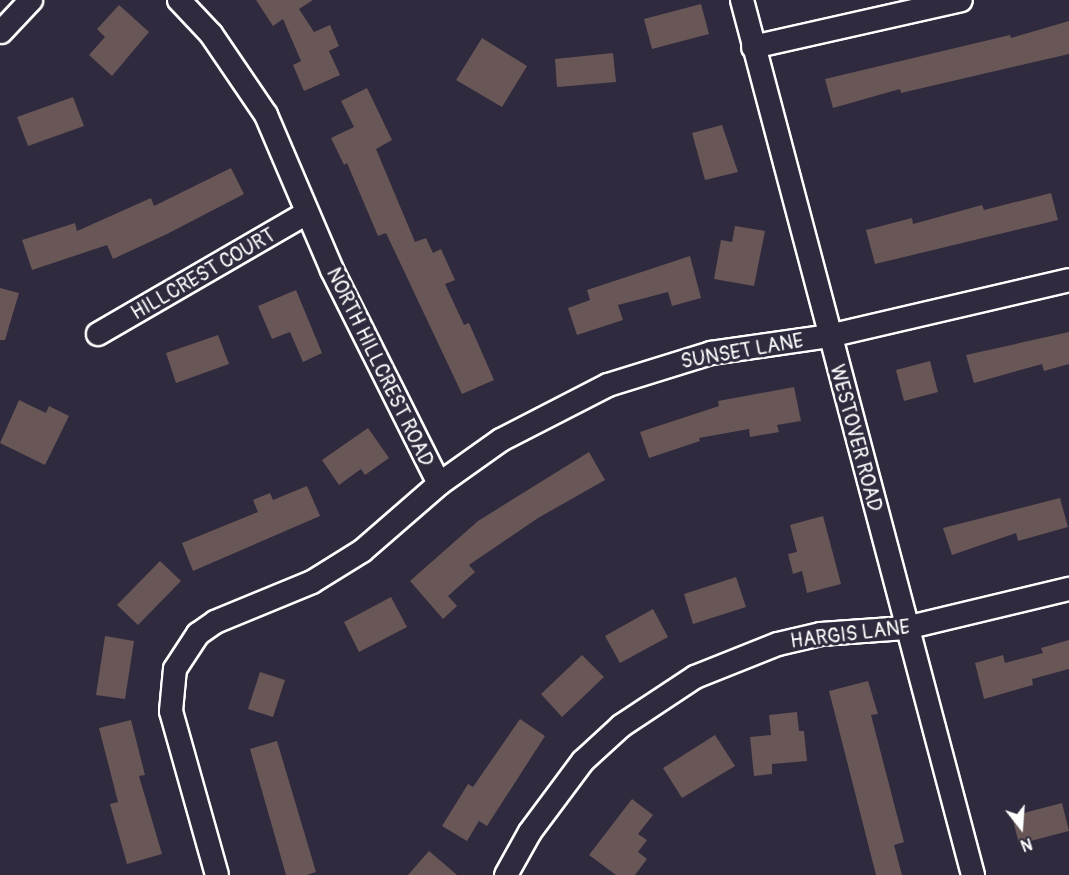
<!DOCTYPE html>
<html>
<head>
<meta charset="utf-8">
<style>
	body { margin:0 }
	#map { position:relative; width:1069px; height:875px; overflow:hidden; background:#2f2a3d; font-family:Pangolin,sans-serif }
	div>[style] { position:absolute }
	.building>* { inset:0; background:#695657 }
	.roads { filter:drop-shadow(2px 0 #fff) drop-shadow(-2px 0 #fff) drop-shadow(0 2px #fff) drop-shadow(0 -2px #fff) }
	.minor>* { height:22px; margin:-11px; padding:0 11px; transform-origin:11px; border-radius:11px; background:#2f2a3d }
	span { translate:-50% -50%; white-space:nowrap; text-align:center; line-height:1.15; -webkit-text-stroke:6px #2f2a3d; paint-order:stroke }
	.street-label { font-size:20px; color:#fff }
	.north { position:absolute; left:991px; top:797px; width:60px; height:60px; -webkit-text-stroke:4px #2f2a3d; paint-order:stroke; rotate:163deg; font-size:16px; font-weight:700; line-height:24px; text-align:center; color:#fff }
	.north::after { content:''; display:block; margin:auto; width:21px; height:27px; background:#fff; clip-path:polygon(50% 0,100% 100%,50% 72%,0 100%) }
</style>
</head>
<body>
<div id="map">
	<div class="building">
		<div style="clip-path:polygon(256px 0,313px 0,299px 9px,314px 32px,330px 25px,339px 46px,329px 51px,340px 75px,304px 91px,293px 65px,301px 61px,283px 19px,273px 26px)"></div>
		<div style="clip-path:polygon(701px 4px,709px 34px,652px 49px,644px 19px)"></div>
		<div style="clip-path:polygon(119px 5px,149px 32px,112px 76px,89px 55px,105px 37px,97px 29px)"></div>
		<div style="clip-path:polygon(1069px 21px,1069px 54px,901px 93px,900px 89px,833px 108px,825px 79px,1010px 35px,1011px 38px)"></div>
		<div style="clip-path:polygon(482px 38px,527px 66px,502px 107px,456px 80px)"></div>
		<div style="clip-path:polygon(613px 53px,616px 82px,557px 87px,555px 59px)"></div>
		<div style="clip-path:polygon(367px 88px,392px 140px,376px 149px,415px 242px,426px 238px,433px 253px,441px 249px,455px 280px,445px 284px,464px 325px,469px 323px,494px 380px,462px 394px,386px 233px,378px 236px,347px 163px,344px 165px,331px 138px,354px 127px,341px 101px)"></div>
		<div style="clip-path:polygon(73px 97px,84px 126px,28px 146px,17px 117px)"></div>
		<div style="clip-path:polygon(722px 125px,738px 172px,705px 180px,692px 133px)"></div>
		<div style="clip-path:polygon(231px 168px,244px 194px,167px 234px,113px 259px,107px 245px,32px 270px,22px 240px,75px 223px,77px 231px,151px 198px,154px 206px)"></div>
		<div style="clip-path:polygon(1051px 193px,1058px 220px,875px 264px,866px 230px,912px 218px,913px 224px,982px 205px,984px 210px)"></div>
		<div style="clip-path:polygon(735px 226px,765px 231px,754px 286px,714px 279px,721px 240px,732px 242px)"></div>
		<div style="clip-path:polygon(690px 256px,701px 298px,672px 306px,668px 292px,618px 305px,623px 320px,577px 335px,568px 308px,590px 300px,587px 290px)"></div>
		<div style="clip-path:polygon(0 288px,19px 293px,5px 340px,0 340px)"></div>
		<div style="clip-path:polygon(296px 290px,322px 353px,303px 362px,290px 332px,272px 339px,258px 306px)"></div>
		<div style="clip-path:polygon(1069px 332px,1069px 364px,1044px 371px,1042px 364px,974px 383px,966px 355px)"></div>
		<div style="clip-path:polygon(218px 335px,229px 364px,176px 383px,166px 353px)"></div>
		<div style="clip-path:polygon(930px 361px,938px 392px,904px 401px,896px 370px)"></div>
		<div style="clip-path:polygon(794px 387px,801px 421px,777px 425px,779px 432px,750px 437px,749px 429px,699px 438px,700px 441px,649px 458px,640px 432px,719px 406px,718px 401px)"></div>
		<div style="clip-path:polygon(19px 400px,46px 413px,49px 406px,69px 416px,45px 465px,0 443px)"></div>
		<div style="clip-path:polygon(368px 428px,389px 458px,365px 475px,361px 469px,339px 485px,322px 460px)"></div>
		<div style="clip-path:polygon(589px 452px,605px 480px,538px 518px,469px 565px,475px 572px,448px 596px,457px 606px,443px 619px,410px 581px,478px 521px)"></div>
		<div style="clip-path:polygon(307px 486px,320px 516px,193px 571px,182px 543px,258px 512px,253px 500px,270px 493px,273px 500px)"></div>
		<div style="clip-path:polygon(1060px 498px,1068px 527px,1018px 541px,1016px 533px,952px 555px,943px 528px)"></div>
		<div style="clip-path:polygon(823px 516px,841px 584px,807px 593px,802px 571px,793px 574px,788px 554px,797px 552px,790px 525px)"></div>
		<div style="clip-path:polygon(160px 561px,181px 581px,138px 625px,117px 605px)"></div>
		<div style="clip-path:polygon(736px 577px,746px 607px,693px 624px,684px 594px)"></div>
		<div style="clip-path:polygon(391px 597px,407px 627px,359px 652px,344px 622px)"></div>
		<div style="clip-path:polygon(653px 609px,668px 637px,620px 663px,605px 636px)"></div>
		<div style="clip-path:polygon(105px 636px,134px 641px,125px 699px,96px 695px)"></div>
		<div style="clip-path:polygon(1069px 640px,1069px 669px,1032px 679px,1033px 685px,984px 699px,975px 663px,1003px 655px,1005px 663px,1043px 653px,1041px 648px)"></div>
		<div style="clip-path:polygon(582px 655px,604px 677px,562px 717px,541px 694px)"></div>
		<div style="clip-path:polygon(260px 672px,285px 680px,273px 717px,248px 709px)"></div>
		<div style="clip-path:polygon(868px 681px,878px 714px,871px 715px,904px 842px,894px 845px,902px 875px,876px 875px,829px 691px)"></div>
		<div style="clip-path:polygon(797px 712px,799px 731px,804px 731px,807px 761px,772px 764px,772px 774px,754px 776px,750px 737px,771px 735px,769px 715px)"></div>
		<div style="clip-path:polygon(520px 719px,545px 736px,487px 826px,479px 821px,467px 841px,442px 826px,468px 784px,473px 787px)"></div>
		<div style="clip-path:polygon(131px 720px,145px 775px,139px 776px,162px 854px,127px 864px,110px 804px,118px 802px,99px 728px)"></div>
		<div style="clip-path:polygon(715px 735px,735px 766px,682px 798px,663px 768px)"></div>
		<div style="clip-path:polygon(277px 741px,316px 872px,307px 875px,286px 875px,250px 749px)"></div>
		<div style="clip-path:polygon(632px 799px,653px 815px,638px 834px,647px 840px,638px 852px,647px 859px,635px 875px,616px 875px,589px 855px)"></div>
		<div style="clip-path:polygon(1062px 803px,1069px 831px,1019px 844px,1012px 816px)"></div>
		<div style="clip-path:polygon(429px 851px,457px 875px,408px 875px)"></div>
	</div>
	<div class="roads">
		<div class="minor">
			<div style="left:179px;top:0;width:47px;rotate:46.7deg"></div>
			<div style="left:211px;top:34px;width:98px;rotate:55.8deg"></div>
			<div style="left:266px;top:115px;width:168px;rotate:66.9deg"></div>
			<div style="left:332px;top:270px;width:239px;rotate:63.4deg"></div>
			<div style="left:742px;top:0;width:905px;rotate:75.21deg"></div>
			<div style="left:1px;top:32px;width:44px;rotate:-46.8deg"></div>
			<div style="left:753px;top:47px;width:213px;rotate:-12.7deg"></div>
			<div style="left:98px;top:334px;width:241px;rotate:-30.1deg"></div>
			<div style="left:217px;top:875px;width:170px;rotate:-105.7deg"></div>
			<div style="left:171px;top:711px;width:42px;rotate:-84.6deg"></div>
			<div style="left:175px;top:669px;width:42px;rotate:-56.7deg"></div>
			<div style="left:198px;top:634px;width:21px;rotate:-35deg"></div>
			<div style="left:215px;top:622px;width:105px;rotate:-22.4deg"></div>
			<div style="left:312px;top:582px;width:59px;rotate:-31.8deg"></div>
			<div style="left:362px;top:551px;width:102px;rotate:-41deg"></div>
			<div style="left:439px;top:484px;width:76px;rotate:-35.4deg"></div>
			<div style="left:501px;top:440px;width:120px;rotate:-27.2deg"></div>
			<div style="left:608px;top:385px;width:108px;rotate:-17.3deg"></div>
			<div style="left:711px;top:353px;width:119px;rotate:-8.2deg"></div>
			<div style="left:829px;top:336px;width:246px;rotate:-13.1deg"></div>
			<div style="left:506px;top:875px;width:49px;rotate:-60.8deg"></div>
			<div style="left:530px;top:832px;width:89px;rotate:-53.3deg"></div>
			<div style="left:583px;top:761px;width:52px;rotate:-42.6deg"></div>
			<div style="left:621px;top:726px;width:89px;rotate:-33.5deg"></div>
			<div style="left:695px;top:677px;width:89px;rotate:-21.7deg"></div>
			<div style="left:778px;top:644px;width:44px;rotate:-13.1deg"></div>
			<div style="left:821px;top:634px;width:85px;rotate:-4deg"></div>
			<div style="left:906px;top:628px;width:168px;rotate:-13.5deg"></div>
		</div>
	</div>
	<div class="street-label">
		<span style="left:203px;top:274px;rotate:-30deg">HILLCREST COURT</span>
		<span style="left:742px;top:351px;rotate:-10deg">SUNSET LANE</span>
		<span style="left:380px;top:367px;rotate:64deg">NORTH HILLCREST ROAD</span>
		<span style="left:856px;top:438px;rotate:75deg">WESTOVER ROAD</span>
		<span style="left:850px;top:634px;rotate:-7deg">HARGIS LANE</span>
	</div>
	<div class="north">N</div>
</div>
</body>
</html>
